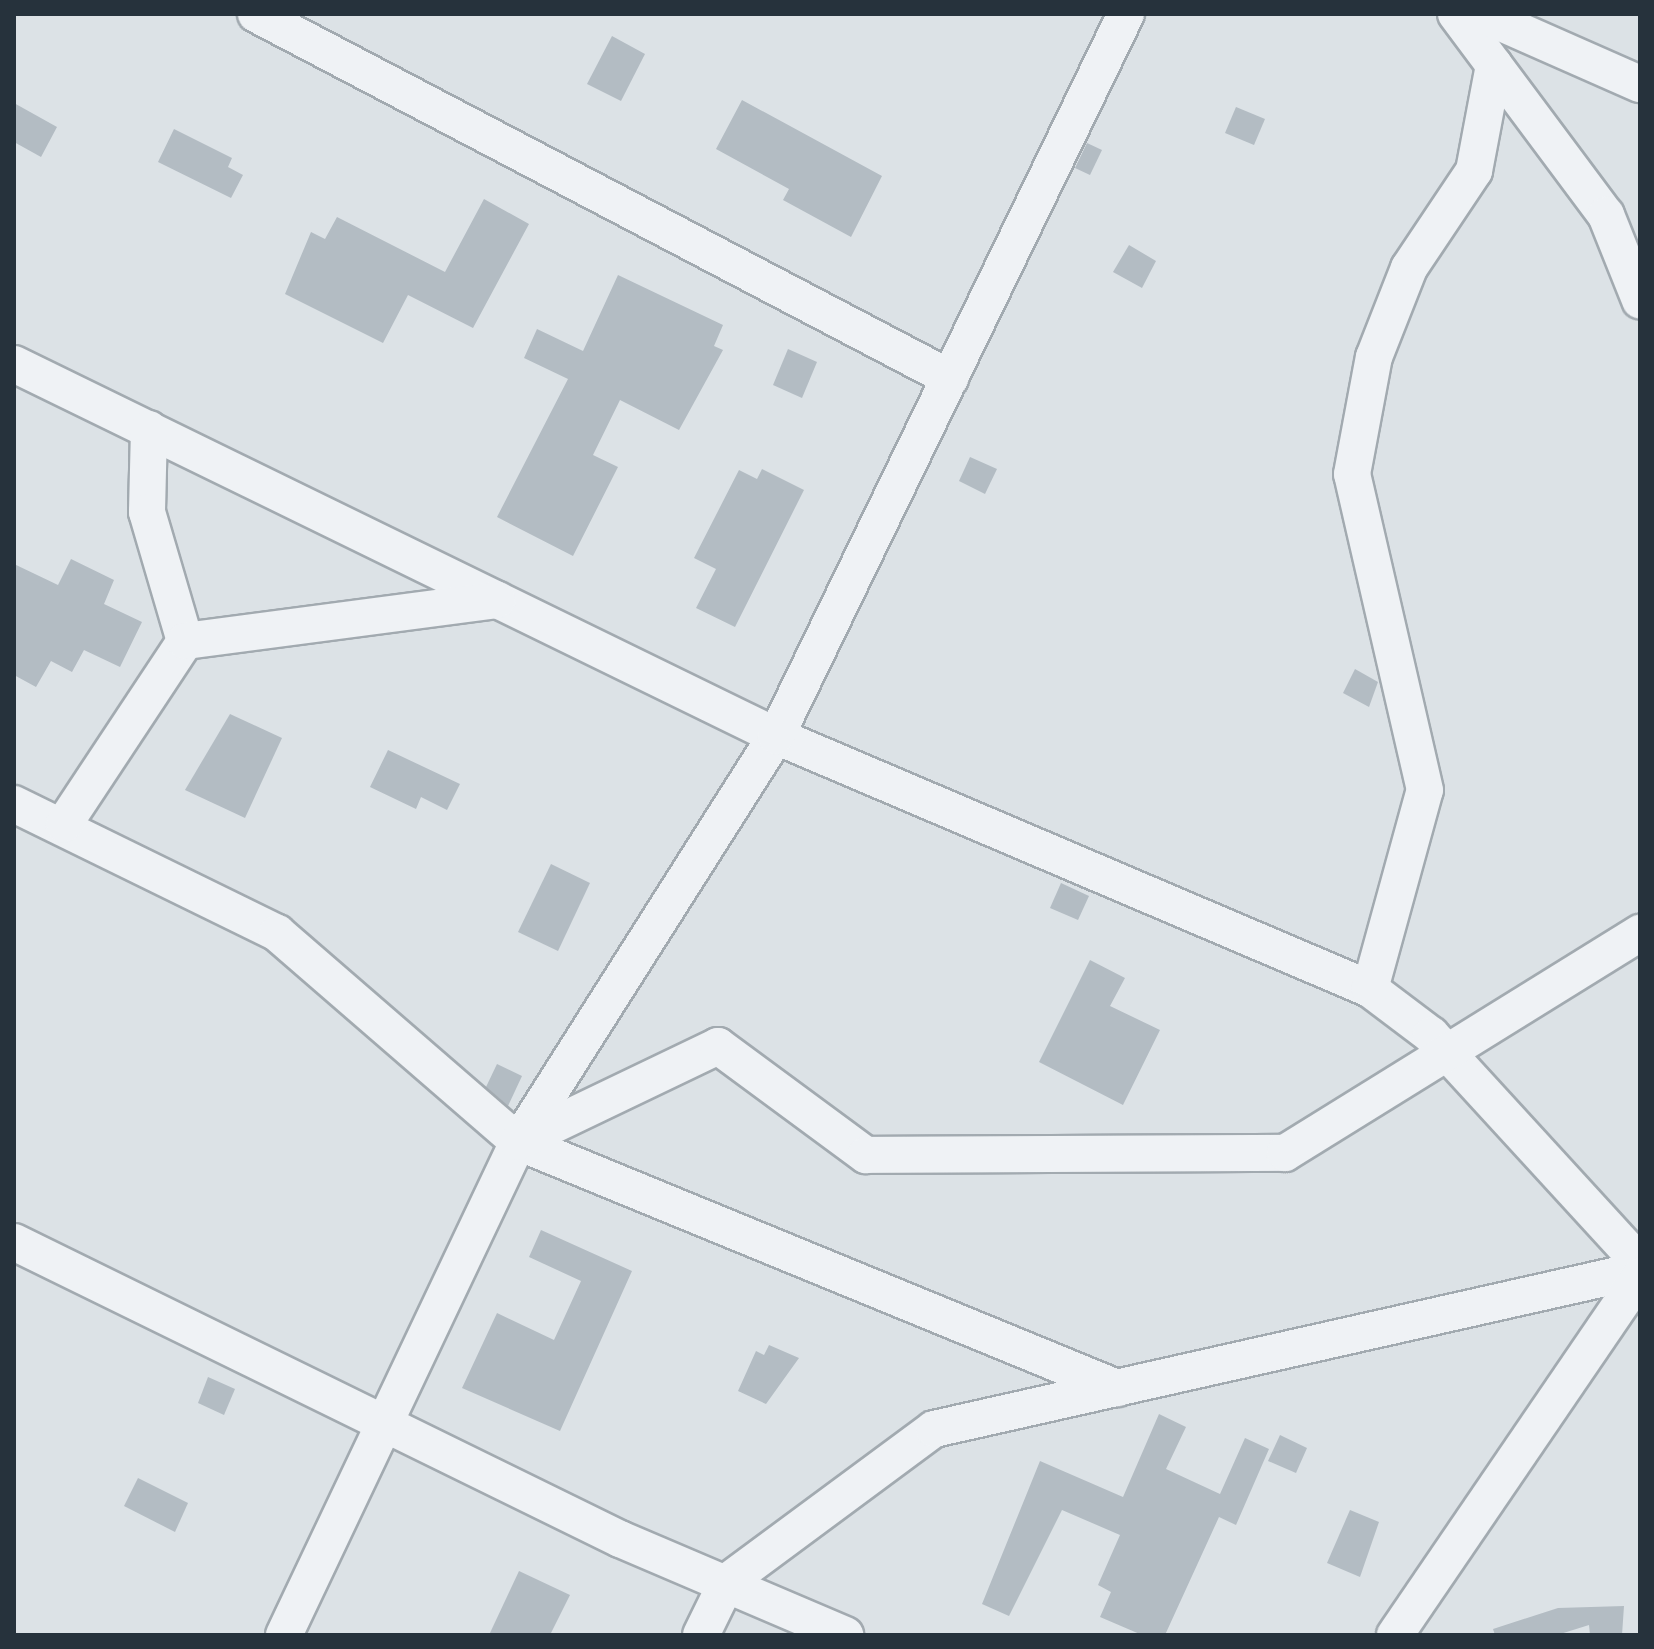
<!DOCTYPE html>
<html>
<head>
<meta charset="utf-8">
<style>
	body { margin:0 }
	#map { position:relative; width:1654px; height:1649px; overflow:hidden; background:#dce2e6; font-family:"Golos Text",sans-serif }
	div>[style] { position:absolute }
	.building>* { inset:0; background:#b3bcc3 }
	.roads { filter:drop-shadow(2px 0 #a2aab0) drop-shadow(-2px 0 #a2aab0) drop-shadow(0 2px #a2aab0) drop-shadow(0 -2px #a2aab0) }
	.street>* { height:36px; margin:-18px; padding:0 18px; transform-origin:18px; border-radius:18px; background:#eff2f5 }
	span { translate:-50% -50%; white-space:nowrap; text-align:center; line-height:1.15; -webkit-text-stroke:8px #ebf1f4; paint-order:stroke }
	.frame { position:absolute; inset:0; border:16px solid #26323c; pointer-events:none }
</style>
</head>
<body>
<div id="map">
	<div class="building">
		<div style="clip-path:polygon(612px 36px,645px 54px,621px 101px,587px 84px)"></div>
		<div style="clip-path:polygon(742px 100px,882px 176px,851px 237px,783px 200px,789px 189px,716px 149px)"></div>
		<div style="clip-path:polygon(14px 103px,57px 127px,41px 157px,14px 142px)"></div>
		<div style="clip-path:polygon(1236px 107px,1265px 119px,1254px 145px,1225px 133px)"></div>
		<div style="clip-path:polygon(174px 129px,232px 158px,228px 167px,243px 175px,231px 198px,158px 162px)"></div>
		<div style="clip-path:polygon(1087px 143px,1102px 150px,1090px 175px,1075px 168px)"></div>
		<div style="clip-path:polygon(484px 199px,529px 224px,473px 328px,408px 295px,383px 343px,285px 294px,311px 232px,325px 239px,337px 217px,445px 272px)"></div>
		<div style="clip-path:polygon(1129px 245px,1156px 261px,1142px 288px,1113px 272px)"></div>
		<div style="clip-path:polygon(618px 275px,723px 325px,714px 346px,723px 350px,679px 430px,620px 400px,593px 455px,618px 467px,573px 556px,497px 517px,568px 379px,524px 358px,537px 329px,583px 351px)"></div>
		<div style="clip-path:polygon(788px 349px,817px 362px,802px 398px,773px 385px)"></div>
		<div style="clip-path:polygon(970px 457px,997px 469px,985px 494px,959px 481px)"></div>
		<div style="clip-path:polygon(762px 469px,804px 490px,735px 627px,696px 608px,716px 569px,694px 558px,739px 470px,757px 479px)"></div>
		<div style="clip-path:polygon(71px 559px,114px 580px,104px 604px,142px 622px,120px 667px,84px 650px,72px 672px,51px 661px,36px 687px,14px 675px,14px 564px,58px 585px)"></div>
		<div style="clip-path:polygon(1355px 669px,1378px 682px,1369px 707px,1343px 693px)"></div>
		<div style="clip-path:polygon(230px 714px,282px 738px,245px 818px,185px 790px)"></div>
		<div style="clip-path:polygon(388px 750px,460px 784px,447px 810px,421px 797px,416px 809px,370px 787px)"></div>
		<div style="clip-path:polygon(551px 864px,590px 883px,558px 951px,518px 932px)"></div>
		<div style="clip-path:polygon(1061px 883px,1089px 896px,1078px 920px,1050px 908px)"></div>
		<div style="clip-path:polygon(1090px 960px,1125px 978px,1110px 1006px,1160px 1030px,1123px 1105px,1039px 1062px)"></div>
		<div style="clip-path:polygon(497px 1064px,522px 1076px,508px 1106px,486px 1087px)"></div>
		<div style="clip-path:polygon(541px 1230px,632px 1271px,560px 1431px,462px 1388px,497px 1313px,554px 1340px,581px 1281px,529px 1257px)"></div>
		<div style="clip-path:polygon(769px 1345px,799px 1358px,766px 1404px,738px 1391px,756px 1351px,764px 1355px)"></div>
		<div style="clip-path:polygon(208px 1377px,235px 1389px,224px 1415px,198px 1403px)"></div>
		<div style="clip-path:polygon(1159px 1414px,1186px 1427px,1166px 1469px,1220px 1494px,1245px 1438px,1269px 1449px,1236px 1525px,1219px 1517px,1165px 1635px,1142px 1635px,1100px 1617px,1111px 1592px,1098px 1585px,1120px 1535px,1062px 1510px,1009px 1616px,982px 1604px,1040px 1461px,1123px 1497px)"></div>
		<div style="clip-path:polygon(1280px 1435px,1307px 1448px,1296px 1473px,1268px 1461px)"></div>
		<div style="clip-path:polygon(138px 1478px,188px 1503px,175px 1532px,124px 1506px)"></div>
		<div style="clip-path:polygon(1350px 1510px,1379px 1522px,1360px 1577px,1327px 1563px)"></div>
		<div style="clip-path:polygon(519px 1571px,570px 1595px,550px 1635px,489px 1635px)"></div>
		<div style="clip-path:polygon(1624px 1606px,1622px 1635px,1590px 1635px,1589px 1625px,1557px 1635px,1495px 1635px,1493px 1629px,1558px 1608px)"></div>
	</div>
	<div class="roads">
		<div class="street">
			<div style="left:256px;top:14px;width:784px;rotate:27.68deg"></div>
			<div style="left:1456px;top:14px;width:251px;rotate:53.3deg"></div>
			<div style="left:1606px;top:215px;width:92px;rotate:68.2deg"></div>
			<div style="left:1481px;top:14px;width:174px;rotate:23.8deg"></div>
			<div style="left:14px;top:364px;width:848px;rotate:26.02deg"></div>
			<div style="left:776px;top:736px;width:646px;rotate:23.07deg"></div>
			<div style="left:1370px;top:989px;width:76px;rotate:37deg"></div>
			<div style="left:1431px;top:1035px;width:309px;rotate:47.5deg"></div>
			<div style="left:149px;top:429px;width:83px;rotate:91.4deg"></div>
			<div style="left:147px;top:512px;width:134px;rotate:73.6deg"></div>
			<div style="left:14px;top:804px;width:293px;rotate:26.1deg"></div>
			<div style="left:277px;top:933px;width:319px;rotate:40.9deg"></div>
			<div style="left:518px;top:1142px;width:648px;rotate:22.33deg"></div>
			<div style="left:64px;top:824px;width:219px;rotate:-56.5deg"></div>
			<div style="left:185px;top:641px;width:315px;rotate:-7.5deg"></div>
			<div style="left:1370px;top:989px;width:206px;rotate:-74.6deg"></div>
			<div style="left:1425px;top:790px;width:324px;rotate:-103deg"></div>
			<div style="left:1352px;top:474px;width:119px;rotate:-79.4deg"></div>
			<div style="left:1374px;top:357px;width:96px;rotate:-68.5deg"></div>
			<div style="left:1409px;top:268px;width:117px;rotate:-56.2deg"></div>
			<div style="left:1474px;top:171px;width:108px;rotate:-79.3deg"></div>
			<div style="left:519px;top:1141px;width:480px;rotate:-57.6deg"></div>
			<div style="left:776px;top:736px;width:802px;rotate:-64.14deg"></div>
			<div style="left:14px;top:1242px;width:675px;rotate:26.11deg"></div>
			<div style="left:620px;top:1539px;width:245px;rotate:23.1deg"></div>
			<div style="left:284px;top:1635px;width:546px;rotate:-64.61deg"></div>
			<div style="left:518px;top:1142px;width:222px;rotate:-25.6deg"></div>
			<div style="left:718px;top:1046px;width:184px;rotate:36.4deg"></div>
			<div style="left:866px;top:1155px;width:419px;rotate:-0.3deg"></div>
			<div style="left:1285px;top:1153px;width:418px;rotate:-31.8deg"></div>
			<div style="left:701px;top:1635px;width:59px;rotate:-63.9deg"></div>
			<div style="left:727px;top:1582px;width:257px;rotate:-36.5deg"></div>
			<div style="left:934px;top:1429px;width:724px;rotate:-12.69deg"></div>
			<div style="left:1395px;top:1635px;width:435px;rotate:-55.7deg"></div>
		</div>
	</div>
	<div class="frame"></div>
</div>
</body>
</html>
